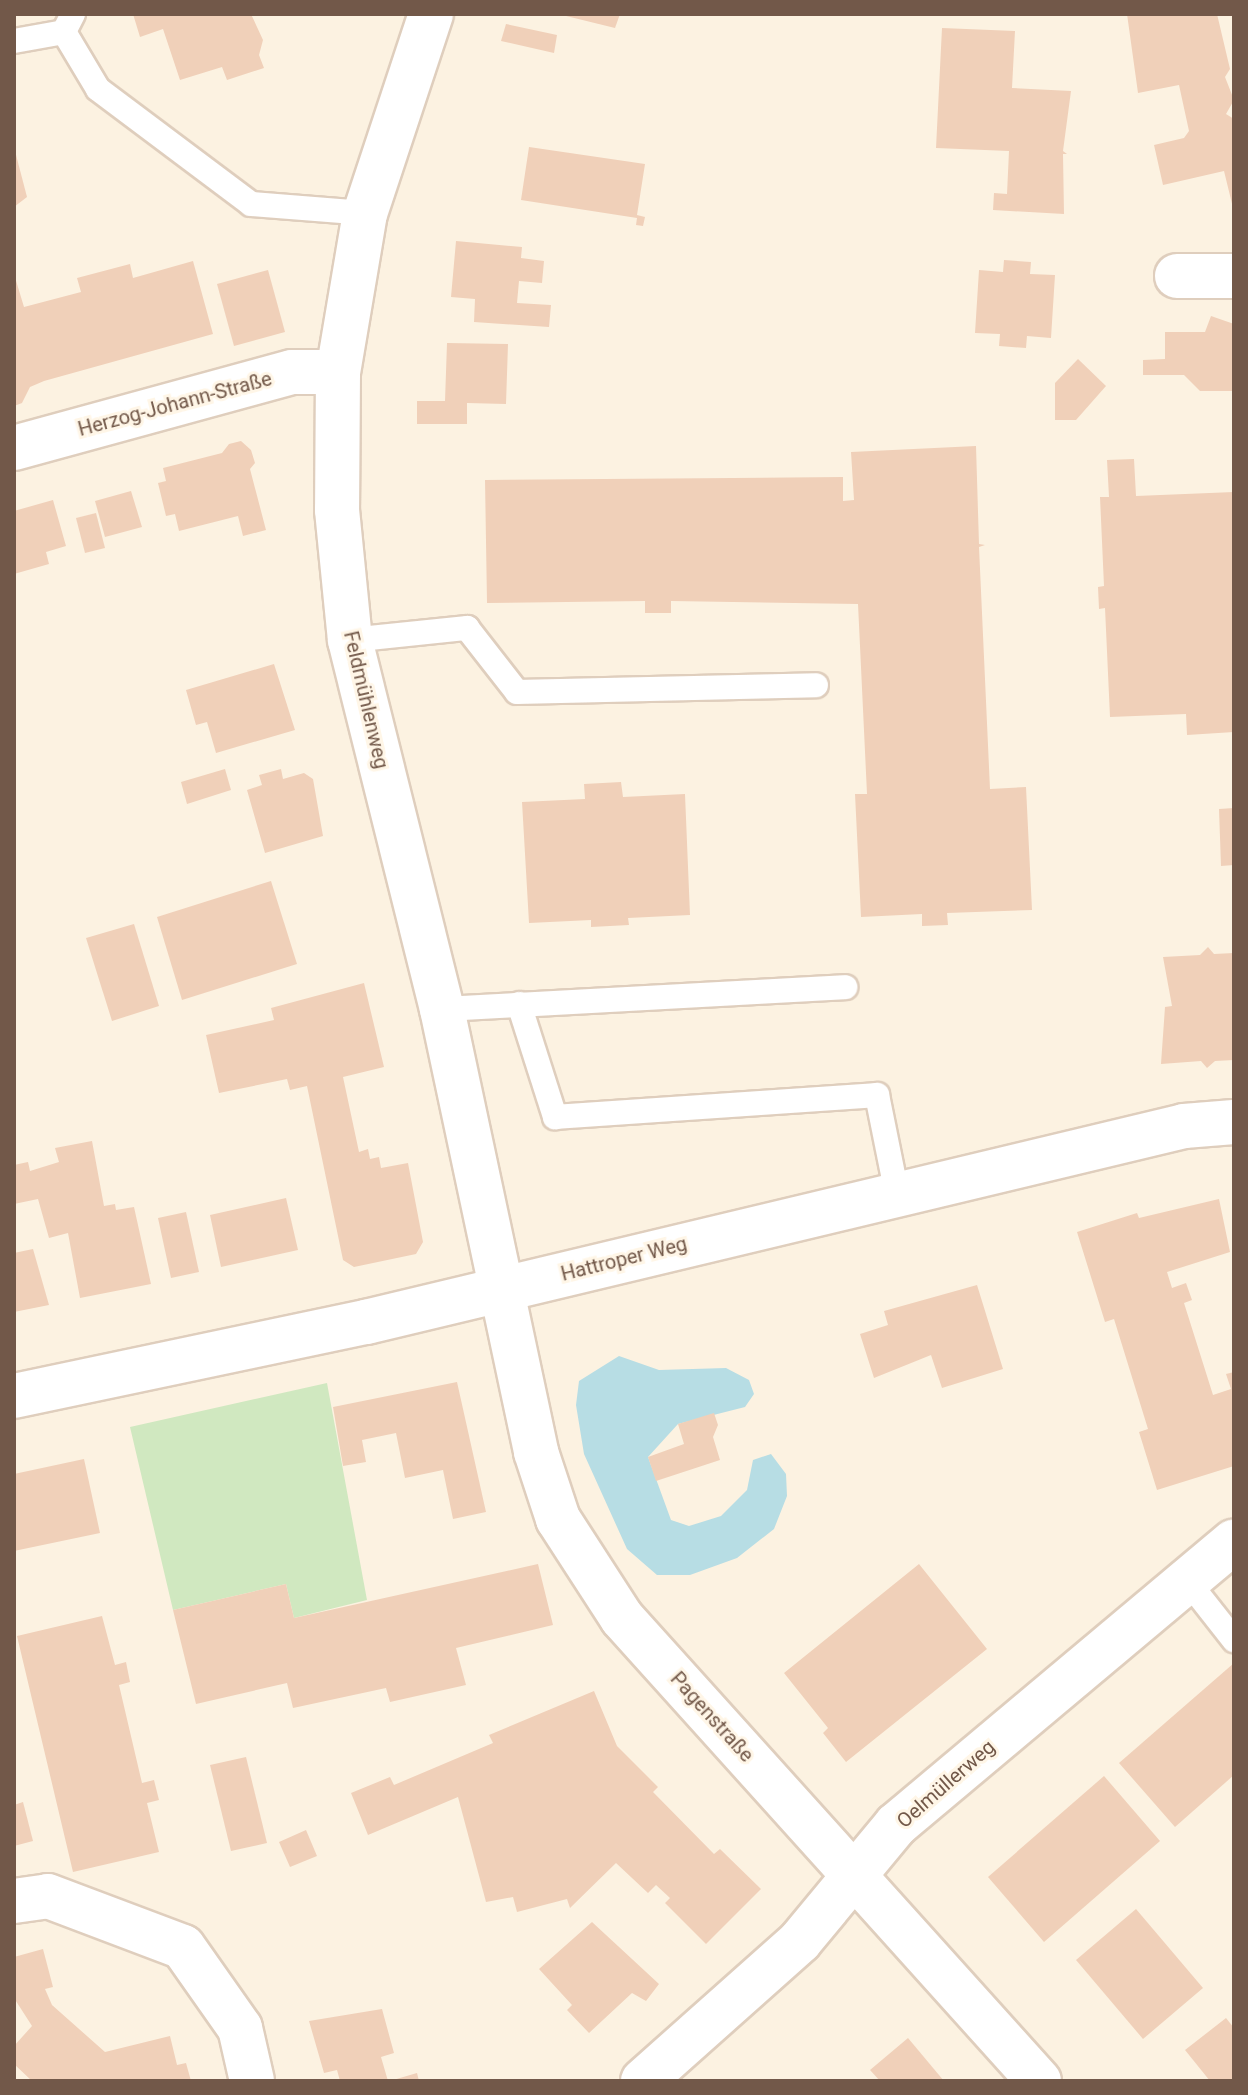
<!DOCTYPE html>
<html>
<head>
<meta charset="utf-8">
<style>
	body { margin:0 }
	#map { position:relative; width:1248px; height:2095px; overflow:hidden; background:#fcf2e1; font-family:Roboto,sans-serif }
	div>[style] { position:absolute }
	.green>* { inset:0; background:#d0e8c0 }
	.water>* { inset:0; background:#b7dde4 }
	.building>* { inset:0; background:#f0d0b9 }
	.roads { filter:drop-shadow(2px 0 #dfcebd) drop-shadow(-2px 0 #dfcebd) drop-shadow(0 2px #dfcebd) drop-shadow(0 -2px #dfcebd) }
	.service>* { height:24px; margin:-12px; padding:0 12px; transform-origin:12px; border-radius:12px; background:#fff }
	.minor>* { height:44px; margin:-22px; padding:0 22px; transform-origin:22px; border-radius:22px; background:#fff }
	.tertiary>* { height:44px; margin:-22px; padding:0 22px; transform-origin:22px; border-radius:22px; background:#fff }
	span { translate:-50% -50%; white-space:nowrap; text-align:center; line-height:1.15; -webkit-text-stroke:6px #fff6e7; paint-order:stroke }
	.street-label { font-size:20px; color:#725849 }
	.frame { position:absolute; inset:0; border:16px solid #725849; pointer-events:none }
</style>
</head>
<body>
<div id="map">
	<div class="green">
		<div style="clip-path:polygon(327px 1383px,367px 1600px,294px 1618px,286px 1584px,173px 1610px,130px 1427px)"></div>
	</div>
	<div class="water">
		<div style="clip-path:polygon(619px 1356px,659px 1370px,726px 1368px,749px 1380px,754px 1394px,745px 1407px,678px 1424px,648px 1457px,671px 1520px,689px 1526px,721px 1516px,747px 1490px,753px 1460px,771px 1454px,786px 1474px,787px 1496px,774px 1529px,737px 1558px,690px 1575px,657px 1575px,627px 1549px,584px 1454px,576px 1405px,579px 1381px)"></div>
	</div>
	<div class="building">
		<div style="clip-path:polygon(133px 14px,251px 14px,263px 40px,259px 55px,264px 68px,227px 80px,222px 67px,180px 80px,163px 29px,140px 37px)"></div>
		<div style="clip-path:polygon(558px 14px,620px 14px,615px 28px)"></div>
		<div style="clip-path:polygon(1127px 14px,1217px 14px,1230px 69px,1225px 77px,1234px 100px,1226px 114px,1234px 119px,1234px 212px,1224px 171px,1163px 185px,1154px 145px,1184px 138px,1189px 131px,1179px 85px,1138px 93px)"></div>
		<div style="clip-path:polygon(506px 24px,557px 35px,554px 53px,501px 41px)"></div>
		<div style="clip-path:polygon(942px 28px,1015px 31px,1012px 88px,1071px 91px,1063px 151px,1067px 154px,1063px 154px,1064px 214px,993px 210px,994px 193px,1007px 194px,1009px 151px,936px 148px)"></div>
		<div style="clip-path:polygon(529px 147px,645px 164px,637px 215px,645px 217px,643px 226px,636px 225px,637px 218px,521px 200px)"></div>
		<div style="clip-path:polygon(15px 151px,27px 197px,14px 207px,14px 151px)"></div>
		<div style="clip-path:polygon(456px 241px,522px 247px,521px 258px,544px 261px,542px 283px,519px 281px,517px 303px,551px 305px,549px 327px,474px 322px,475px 299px,451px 297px)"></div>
		<div style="clip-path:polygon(1004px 260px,1031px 262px,1030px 274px,1055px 275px,1051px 338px,1027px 336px,1026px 348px,999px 346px,1000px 334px,975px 333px,979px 270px,1003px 272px)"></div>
		<div style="clip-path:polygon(193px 261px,213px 334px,44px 381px,30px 387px,22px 403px,14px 406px,14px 274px,24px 307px,81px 292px,77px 278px,130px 264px,133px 278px)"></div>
		<div style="clip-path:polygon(268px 270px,285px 332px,234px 346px,217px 284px)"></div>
		<div style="clip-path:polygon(1211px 316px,1234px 324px,1234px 391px,1200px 391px,1184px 375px,1143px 375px,1143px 360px,1165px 359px,1165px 332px,1205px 332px)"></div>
		<div style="clip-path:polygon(447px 343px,508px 344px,506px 404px,467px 403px,467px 424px,417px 424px,417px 401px,445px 401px)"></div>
		<div style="clip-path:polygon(1078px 359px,1106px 386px,1076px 420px,1055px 420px,1055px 383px)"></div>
		<div style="clip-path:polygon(241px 441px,251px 450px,255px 463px,250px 469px,266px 530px,243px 536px,238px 516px,179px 531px,175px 514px,166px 516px,158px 483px,166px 481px,163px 468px,222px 453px,229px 444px)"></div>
		<div style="clip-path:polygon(976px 446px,979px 544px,985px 545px,979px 547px,990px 789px,1026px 787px,1032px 910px,947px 913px,948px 925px,922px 926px,922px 914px,861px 917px,855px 794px,867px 794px,858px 604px,671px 601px,671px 613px,645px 613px,645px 601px,487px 603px,485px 480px,843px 477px,843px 501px,854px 500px,851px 452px)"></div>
		<div style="clip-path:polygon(1134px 459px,1136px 496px,1234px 492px,1234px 732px,1187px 735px,1186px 714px,1110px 717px,1105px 608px,1099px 609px,1098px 587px,1104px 586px,1100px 497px,1109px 497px,1107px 460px)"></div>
		<div style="clip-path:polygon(131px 491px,142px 527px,105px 537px,95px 501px)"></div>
		<div style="clip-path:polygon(53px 500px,66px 546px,46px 552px,49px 564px,14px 574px,14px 511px)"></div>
		<div style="clip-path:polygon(96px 513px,105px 548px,85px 553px,76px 518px)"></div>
		<div style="clip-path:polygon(274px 664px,295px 730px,216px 753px,207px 722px,196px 725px,186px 690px)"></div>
		<div style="clip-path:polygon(225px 769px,231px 790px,187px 804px,181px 782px)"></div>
		<div style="clip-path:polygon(281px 769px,283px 779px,304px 773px,313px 779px,323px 836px,265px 853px,247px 790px,262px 785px,259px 775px)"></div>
		<div style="clip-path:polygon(621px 782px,623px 797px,685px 794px,690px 915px,628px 918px,629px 925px,591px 927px,591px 920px,529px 923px,522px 802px,585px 799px,584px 784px)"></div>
		<div style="clip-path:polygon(1234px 808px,1234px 865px,1221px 866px,1219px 809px)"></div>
		<div style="clip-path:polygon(271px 881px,297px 964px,182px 1000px,157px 917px)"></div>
		<div style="clip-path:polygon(134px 924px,159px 1006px,112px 1021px,86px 938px)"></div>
		<div style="clip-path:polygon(1208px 947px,1214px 954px,1234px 953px,1234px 1060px,1215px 1061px,1207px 1068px,1201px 1061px,1161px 1064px,1165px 1007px,1172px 1006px,1163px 957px,1200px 955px)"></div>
		<div style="clip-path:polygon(364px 983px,384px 1067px,343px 1077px,359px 1152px,368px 1149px,370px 1159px,379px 1157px,381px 1168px,408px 1163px,423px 1242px,416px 1254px,354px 1267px,343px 1260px,307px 1086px,290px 1090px,287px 1079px,219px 1093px,206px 1035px,274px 1020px,271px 1008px)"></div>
		<div style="clip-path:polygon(92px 1141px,104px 1206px,115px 1204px,116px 1210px,134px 1207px,151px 1284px,80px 1298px,68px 1233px,49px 1238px,38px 1199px,14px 1204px,14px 1165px,28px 1162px,30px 1171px,59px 1162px,55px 1148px)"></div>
		<div style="clip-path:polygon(286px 1198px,298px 1250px,221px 1267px,210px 1215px)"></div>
		<div style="clip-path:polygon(1219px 1199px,1230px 1252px,1167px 1272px,1172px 1288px,1186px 1283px,1192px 1300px,1184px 1303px,1213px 1395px,1231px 1389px,1226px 1374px,1234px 1372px,1234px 1466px,1157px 1490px,1139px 1432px,1148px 1429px,1114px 1319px,1105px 1322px,1077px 1232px,1137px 1213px,1139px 1218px)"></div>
		<div style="clip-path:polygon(186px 1212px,199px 1272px,171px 1278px,158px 1218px)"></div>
		<div style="clip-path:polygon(33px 1249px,49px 1305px,14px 1312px,14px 1253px)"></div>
		<div style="clip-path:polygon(977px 1285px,1003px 1369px,942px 1388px,931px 1355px,874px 1378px,860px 1334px,888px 1325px,884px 1311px)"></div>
		<div style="clip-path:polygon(457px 1382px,486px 1512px,453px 1519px,443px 1470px,405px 1478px,396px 1433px,362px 1440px,366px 1462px,343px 1466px,333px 1407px)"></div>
		<div style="clip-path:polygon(714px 1413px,718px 1425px,713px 1437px,720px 1460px,656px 1481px,648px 1457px,684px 1444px,678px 1424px)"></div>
		<div style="clip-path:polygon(84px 1459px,100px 1533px,14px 1551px,14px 1474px)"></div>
		<div style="clip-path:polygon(538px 1564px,553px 1625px,456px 1648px,466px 1685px,390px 1702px,386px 1688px,293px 1708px,287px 1683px,196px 1704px,173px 1610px,286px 1584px,294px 1618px)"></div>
		<div style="clip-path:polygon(919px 1564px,987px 1649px,846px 1762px,823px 1733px,828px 1728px,784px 1673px)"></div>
		<div style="clip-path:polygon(102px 1616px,115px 1665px,126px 1662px,130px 1682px,119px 1685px,142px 1783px,154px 1780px,159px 1800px,147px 1803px,159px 1852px,73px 1872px,17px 1636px)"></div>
		<div style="clip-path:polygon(1234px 1663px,1234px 1775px,1175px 1827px,1119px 1763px)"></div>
		<div style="clip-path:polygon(594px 1691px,617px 1746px,658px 1787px,653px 1792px,714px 1854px,720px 1849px,761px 1889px,706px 1944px,665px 1903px,670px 1898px,656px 1885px,648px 1893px,616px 1863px,570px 1908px,567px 1899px,517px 1912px,513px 1897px,486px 1902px,458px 1797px,368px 1835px,351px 1793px,390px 1777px,394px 1785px,493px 1743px,489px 1735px)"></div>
		<div style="clip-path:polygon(246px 1757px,267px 1843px,231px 1851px,210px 1765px)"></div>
		<div style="clip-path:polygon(1104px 1776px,1160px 1841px,1044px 1942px,988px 1877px)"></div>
		<div style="clip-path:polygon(23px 1802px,33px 1841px,14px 1846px,14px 1805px)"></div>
		<div style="clip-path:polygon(306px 1830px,317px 1856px,290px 1867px,279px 1842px)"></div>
		<div style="clip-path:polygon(1136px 1909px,1203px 1988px,1143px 2039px,1076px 1960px)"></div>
		<div style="clip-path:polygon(592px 1922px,659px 1984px,646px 2001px,632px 1993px,589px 2033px,567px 2010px,572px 2005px,539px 1969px)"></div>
		<div style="clip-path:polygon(43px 1949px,53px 1987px,45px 1989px,52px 2005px,105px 2052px,170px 2036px,177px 2065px,186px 2063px,191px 2081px,32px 2081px,14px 2064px,14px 2046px,32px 2026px,14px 1998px,14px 1957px)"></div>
		<div style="clip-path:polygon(382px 2009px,394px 2053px,381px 2057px,388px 2081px,340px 2081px,337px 2070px,324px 2073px,309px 2021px)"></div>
		<div style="clip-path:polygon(1226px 2018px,1234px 2028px,1234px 2081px,1210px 2081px,1185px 2050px)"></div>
		<div style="clip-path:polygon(908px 2038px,944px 2081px,880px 2081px,870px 2070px)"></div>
		<div style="clip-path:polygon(417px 2073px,419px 2081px,393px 2081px,393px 2080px)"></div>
	</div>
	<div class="roads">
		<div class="service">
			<div style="left:73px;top:14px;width:20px;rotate:117deg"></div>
			<div style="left:64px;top:32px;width:66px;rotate:59.2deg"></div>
			<div style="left:98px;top:89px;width:191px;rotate:36.9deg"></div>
			<div style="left:251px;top:204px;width:114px;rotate:4.5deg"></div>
			<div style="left:14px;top:41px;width:51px;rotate:-10.2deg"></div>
			<div style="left:350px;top:640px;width:118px;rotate:-5.9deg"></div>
			<div style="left:467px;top:628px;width:81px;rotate:52deg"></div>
			<div style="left:517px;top:692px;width:299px;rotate:-1.3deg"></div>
			<div style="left:519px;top:1004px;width:119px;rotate:72.3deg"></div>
			<div style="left:555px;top:1117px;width:323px;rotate:-3.9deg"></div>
			<div style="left:877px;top:1095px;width:101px;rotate:78.6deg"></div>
			<div style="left:442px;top:1009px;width:404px;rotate:-3.1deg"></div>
			<div style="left:1186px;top:1579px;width:78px;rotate:51.8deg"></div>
		</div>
		<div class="minor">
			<div style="left:431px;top:14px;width:210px;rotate:108.3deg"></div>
			<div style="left:365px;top:213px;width:161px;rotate:99.6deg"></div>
			<div style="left:338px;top:372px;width:138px;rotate:90.4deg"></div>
			<div style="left:337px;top:510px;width:131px;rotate:84.3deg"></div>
			<div style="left:350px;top:640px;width:380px;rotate:76deg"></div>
			<div style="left:442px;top:1009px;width:453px;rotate:78deg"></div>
			<div style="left:536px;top:1452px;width:71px;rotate:71.8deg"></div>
			<div style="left:558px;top:1519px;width:118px;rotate:57.1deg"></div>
			<div style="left:622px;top:1618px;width:623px;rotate:47.99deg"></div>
			<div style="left:1177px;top:276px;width:57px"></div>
			<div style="left:14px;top:448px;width:288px;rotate:-15.3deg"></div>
			<div style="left:292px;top:372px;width:46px"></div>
			<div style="left:14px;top:1901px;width:34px;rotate:-8deg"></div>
			<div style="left:48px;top:1896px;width:144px;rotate:20.7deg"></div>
			<div style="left:183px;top:1947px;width:99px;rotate:54.9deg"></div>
			<div style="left:240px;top:2028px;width:54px;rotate:77.2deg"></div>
			<div style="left:643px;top:2081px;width:210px;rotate:-41.7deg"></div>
			<div style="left:800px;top:1941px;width:151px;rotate:-50.4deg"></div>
			<div style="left:896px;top:1825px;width:441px;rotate:-40deg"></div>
		</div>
		<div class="tertiary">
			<div style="left:14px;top:1396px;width:360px;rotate:-11.9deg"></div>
			<div style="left:366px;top:1322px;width:841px;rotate:-13.47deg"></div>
			<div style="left:1184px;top:1126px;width:50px;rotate:-4.6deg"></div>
		</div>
	</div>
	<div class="street-label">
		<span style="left:175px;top:404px;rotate:-15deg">Herzog-Johann-Straße</span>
		<span style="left:366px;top:700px;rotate:77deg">Feldmühlenweg</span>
		<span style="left:624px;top:1259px;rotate:-14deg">Hattroper Weg</span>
		<span style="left:712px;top:1717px;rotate:48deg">Pagenstraße</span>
		<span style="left:946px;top:1784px;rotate:-41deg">Oelmüllerweg</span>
	</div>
	<div class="frame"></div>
</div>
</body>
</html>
